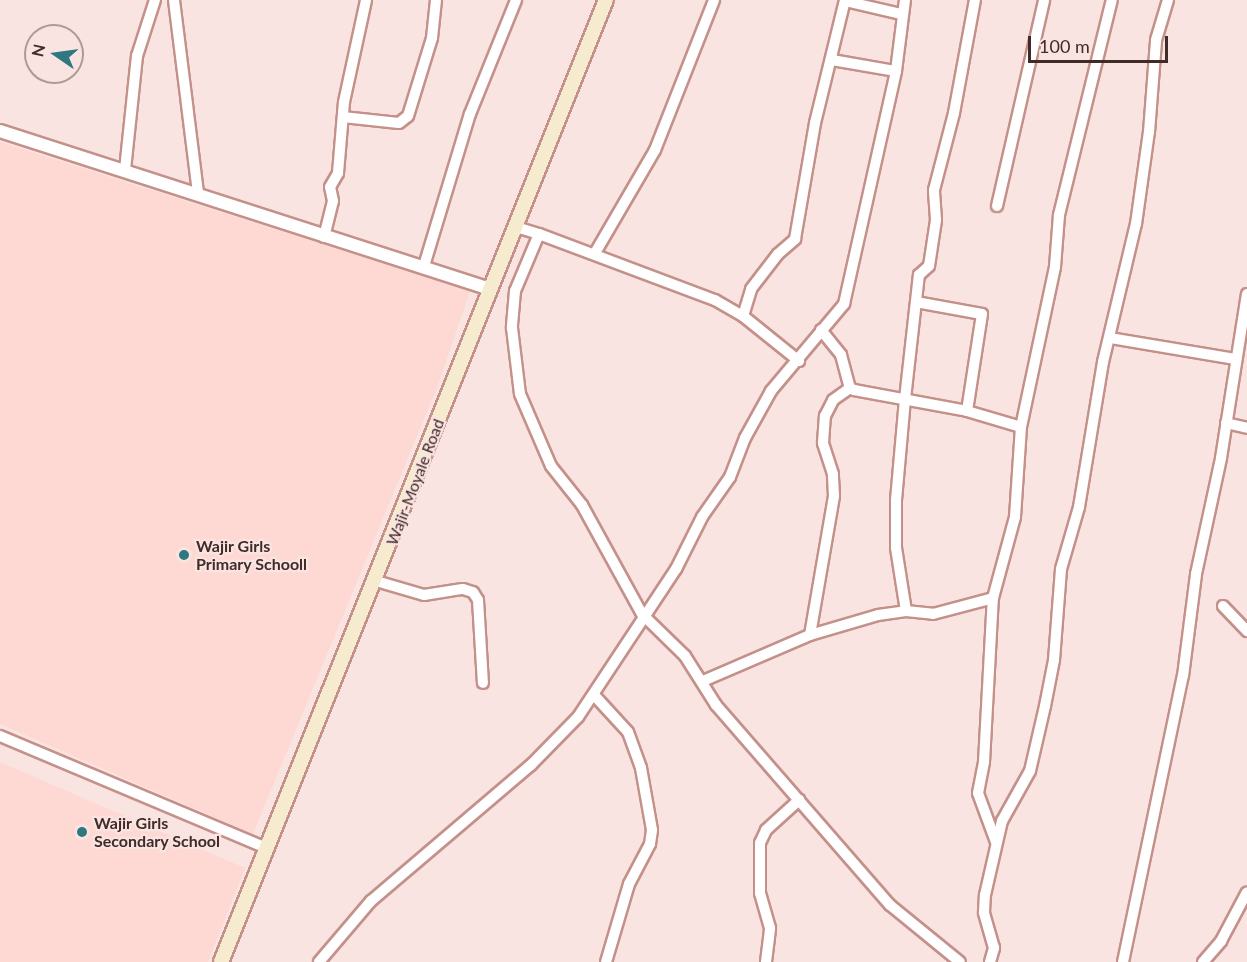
<!DOCTYPE html>
<html>
<head>
<meta charset="utf-8">
<style>
	body { margin:0 }
	#map { position:relative; width:1247px; height:962px; overflow:hidden; background:#fae4e1; font-family:Lato,sans-serif }
	div>[style] { position:absolute }
	.built>* { inset:0; background:#fed8d2 }
	.roads { filter:drop-shadow(2px 0 #c4918a) drop-shadow(-2px 0 #c4918a) drop-shadow(0 2px #c4918a) drop-shadow(0 -2px #c4918a) }
	.minor>* { height:10px; margin:-5px; padding:0 5px; transform-origin:5px; border-radius:5px; background:#fff }
	.tertiary>* { height:12px; margin:-6px; padding:0 6px; transform-origin:6px; border-radius:6px; background:#fff }
	.secondary>* { height:14px; margin:-7px; padding:0 7px; transform-origin:7px; border-radius:7px; background:#f6ebce }
	.dots>* { width:16px; height:16px; translate:-50% -50%; box-sizing:border-box; border:3px solid #fae4e1; border-radius:50% }
	span { translate:-50% -50%; white-space:nowrap; text-align:center; line-height:1.15; -webkit-text-stroke:4.5px #fae4e1; paint-order:stroke }
	.street-label { font-size:16px; color:#402b28 }
	.poi-label { font-size:16px; color:#402b28; font-weight:700 }
	.left { translate:0 -50%; text-align:left }
	.north { position:absolute; left:24px; top:24px; width:60px; height:60px; box-sizing:border-box; background:#fae4e1; border:2px solid #b09a97; border-radius:50%; rotate:283deg; font-size:16px; font-weight:700; line-height:24px; text-align:center; color:#402b28 }
	.north::after { content:''; display:block; margin:auto; width:21px; height:27px; background:#2f7781; clip-path:polygon(50% 0,100% 100%,50% 72%,0 100%) }
	.scale { position:absolute; left:1028px; top:36px; width:140px; height:27px; box-sizing:border-box; border:3px solid #402b28; border-top:0; padding-left:8px; font-size:18px; line-height:21px; white-space:nowrap; color:#402b28; -webkit-text-stroke:4px #fae4e1; paint-order:stroke }
</style>
</head>
<body>
<div id="map">
	<div class="built">
		<div style="clip-path:polygon(0 142px,470px 291px,438px 385px,253px 834px,0 724px)"></div>
		<div style="clip-path:polygon(0 762px,245px 868px,208px 962px,0 962px)"></div>
	</div>
	<div class="roads">
		<div class="minor">
			<div style="left:174px;top:0;width:194px;rotate:82.9deg"></div>
			<div style="left:845px;top:1px;width:57px;rotate:13.1deg"></div>
			<div style="left:832px;top:60px;width:65px;rotate:9.8deg"></div>
			<div style="left:343px;top:117px;width:56px;rotate:6.1deg"></div>
			<div style="left:399px;top:123px;width:11px;rotate:-38deg"></div>
			<div style="left:408px;top:116px;width:82px;rotate:-72.9deg"></div>
			<div style="left:432px;top:38px;width:38px;rotate:-84deg"></div>
			<div style="left:125px;top:170px;width:115px;rotate:-84deg"></div>
			<div style="left:137px;top:56px;width:59px;rotate:-72.2deg"></div>
			<div style="left:997px;top:206px;width:211px;rotate:-77.1deg"></div>
			<div style="left:516px;top:227px;width:24px;rotate:17deg"></div>
			<div style="left:539px;top:234px;width:62px;rotate:112.8deg"></div>
			<div style="left:515px;top:291px;width:37px;rotate:95deg"></div>
			<div style="left:512px;top:328px;width:66px;rotate:83.1deg"></div>
			<div style="left:520px;top:394px;width:78px;rotate:66.7deg"></div>
			<div style="left:551px;top:466px;width:50px;rotate:51.5deg"></div>
			<div style="left:582px;top:505px;width:124px;rotate:61.2deg"></div>
			<div style="left:642px;top:614px;width:60px;rotate:44.3deg"></div>
			<div style="left:685px;top:656px;width:58px;rotate:57.7deg"></div>
			<div style="left:716px;top:705px;width:265px;rotate:49deg"></div>
			<div style="left:890px;top:905px;width:90px;rotate:39.2deg"></div>
			<div style="left:539px;top:234px;width:188px;rotate:20.6deg"></div>
			<div style="left:715px;top:300px;width:32px;rotate:30deg"></div>
			<div style="left:743px;top:316px;width:72px;rotate:38.8deg"></div>
			<div style="left:324px;top:237px;width:37px;rotate:-76deg"></div>
			<div style="left:333px;top:201px;width:14px;rotate:-102deg"></div>
			<div style="left:330px;top:187px;width:16px;rotate:-60deg"></div>
			<div style="left:338px;top:173px;width:71px;rotate:-85.2deg"></div>
			<div style="left:344px;top:102px;width:104px;rotate:-77.8deg"></div>
			<div style="left:595px;top:253px;width:119px;rotate:-59.8deg"></div>
			<div style="left:655px;top:150px;width:161px;rotate:-68.5deg"></div>
			<div style="left:424px;top:266px;width:159px;rotate:-73.2deg"></div>
			<div style="left:470px;top:114px;width:123px;rotate:-68deg"></div>
			<div style="left:916px;top:302px;width:67px;rotate:10.3deg"></div>
			<div style="left:982px;top:314px;width:98px;rotate:98.8deg"></div>
			<div style="left:743px;top:316px;width:28px;rotate:-73deg"></div>
			<div style="left:751px;top:289px;width:44px;rotate:-52.4deg"></div>
			<div style="left:778px;top:254px;width:23px;rotate:-41deg"></div>
			<div style="left:795px;top:239px;width:118px;rotate:-80.2deg"></div>
			<div style="left:815px;top:123px;width:127px;rotate:-76.3deg"></div>
			<div style="left:821px;top:330px;width:32px;rotate:51deg"></div>
			<div style="left:841px;top:355px;width:34px;rotate:75deg"></div>
			<div style="left:850px;top:388px;width:4px;rotate:27deg"></div>
			<div style="left:854px;top:390px;width:115px;rotate:10.5deg"></div>
			<div style="left:967px;top:411px;width:56px;rotate:16.5deg"></div>
			<div style="left:1110px;top:338px;width:128px;rotate:9.5deg"></div>
			<div style="left:1226px;top:423px;width:22px;rotate:13deg"></div>
			<div style="left:376px;top:581px;width:50px;rotate:16.3deg"></div>
			<div style="left:424px;top:595px;width:39px;rotate:-9deg"></div>
			<div style="left:463px;top:589px;width:10px;rotate:17deg"></div>
			<div style="left:473px;top:592px;width:9px;rotate:58deg"></div>
			<div style="left:478px;top:600px;width:83px;rotate:86.6deg"></div>
			<div style="left:1223px;top:606px;width:35px;rotate:46deg"></div>
			<div style="left:906px;top:611px;width:64px;rotate:-99deg"></div>
			<div style="left:896px;top:548px;width:48px;rotate:-90deg"></div>
			<div style="left:896px;top:500px;width:101px;rotate:-84.9deg"></div>
			<div style="left:905px;top:399px;width:125px;rotate:-83.6deg"></div>
			<div style="left:919px;top:275px;width:13px;rotate:-42deg"></div>
			<div style="left:929px;top:266px;width:47px;rotate:-81.3deg"></div>
			<div style="left:936px;top:220px;width:30px;rotate:-94deg"></div>
			<div style="left:934px;top:190px;width:80px;rotate:-75.4deg"></div>
			<div style="left:954px;top:113px;width:115px;rotate:-79.5deg"></div>
			<div style="left:810px;top:635px;width:141px;rotate:-80.2deg"></div>
			<div style="left:834px;top:496px;width:22px;rotate:-93deg"></div>
			<div style="left:833px;top:474px;width:33px;rotate:-108deg"></div>
			<div style="left:823px;top:443px;width:27px;rotate:-86deg"></div>
			<div style="left:825px;top:416px;width:18px;rotate:-63deg"></div>
			<div style="left:833px;top:400px;width:21px;rotate:-35deg"></div>
			<div style="left:703px;top:681px;width:116px;rotate:-23.3deg"></div>
			<div style="left:810px;top:635px;width:71px;rotate:-16.4deg"></div>
			<div style="left:878px;top:615px;width:28px;rotate:-8deg"></div>
			<div style="left:906px;top:611px;width:27px;rotate:6deg"></div>
			<div style="left:933px;top:614px;width:62px;rotate:-14.9deg"></div>
			<div style="left:594px;top:695px;width:50px;rotate:47.4deg"></div>
			<div style="left:628px;top:732px;width:38px;rotate:70deg"></div>
			<div style="left:641px;top:768px;width:63px;rotate:79.9deg"></div>
			<div style="left:652px;top:830px;width:14px;rotate:98deg"></div>
			<div style="left:650px;top:844px;width:45px;rotate:117.7deg"></div>
			<div style="left:629px;top:884px;width:81px;rotate:106.4deg"></div>
			<div style="left:0;top:736px;width:290px;rotate:22.8deg"></div>
			<div style="left:996px;top:842px;width:52px;rotate:-110.2deg"></div>
			<div style="left:978px;top:793px;width:32px;rotate:-79deg"></div>
			<div style="left:984px;top:762px;width:164px;rotate:-86.9deg"></div>
			<div style="left:993px;top:598px;width:84px;rotate:-74.8deg"></div>
			<div style="left:1015px;top:517px;width:90px;rotate:-86.2deg"></div>
			<div style="left:1021px;top:427px;width:164px;rotate:-78deg"></div>
			<div style="left:1055px;top:267px;width:52px;rotate:-85.6deg"></div>
			<div style="left:1059px;top:215px;width:221px;rotate:-76.2deg"></div>
			<div style="left:319px;top:962px;width:80px;rotate:-49.6deg"></div>
			<div style="left:371px;top:901px;width:210px;rotate:-40.4deg"></div>
			<div style="left:531px;top:765px;width:67px;rotate:-45.6deg"></div>
			<div style="left:578px;top:717px;width:178px;rotate:-56.5deg"></div>
			<div style="left:676px;top:569px;width:58px;rotate:-63.4deg"></div>
			<div style="left:702px;top:517px;width:49px;rotate:-55deg"></div>
			<div style="left:730px;top:477px;width:42px;rotate:-69deg"></div>
			<div style="left:745px;top:438px;width:54px;rotate:-61deg"></div>
			<div style="left:771px;top:391px;width:114px;rotate:-50deg"></div>
			<div style="left:844px;top:304px;width:239px;rotate:-77.4deg"></div>
			<div style="left:896px;top:71px;width:72px;rotate:-82.8deg"></div>
			<div style="left:766px;top:962px;width:34px;rotate:-83deg"></div>
			<div style="left:770px;top:928px;width:36px;rotate:-106deg"></div>
			<div style="left:760px;top:893px;width:50px;rotate:-90deg"></div>
			<div style="left:760px;top:843px;width:14px;rotate:-65deg"></div>
			<div style="left:766px;top:830px;width:45px;rotate:-42.3deg"></div>
			<div style="left:990px;top:962px;width:15px;rotate:-74deg"></div>
			<div style="left:994px;top:948px;width:37px;rotate:-106deg"></div>
			<div style="left:984px;top:912px;width:17px;rotate:-87deg"></div>
			<div style="left:985px;top:895px;width:76px;rotate:-77.1deg"></div>
			<div style="left:1002px;top:821px;width:57px;rotate:-60.8deg"></div>
			<div style="left:1030px;top:771px;width:67px;rotate:-77deg"></div>
			<div style="left:1045px;top:706px;width:47px;rotate:-78.9deg"></div>
			<div style="left:1054px;top:660px;width:91px;rotate:-85.6deg"></div>
			<div style="left:1061px;top:569px;width:65px;rotate:-73.8deg"></div>
			<div style="left:1079px;top:507px;width:147px;rotate:-80.6deg"></div>
			<div style="left:1103px;top:362px;width:142px;rotate:-76.6deg"></div>
			<div style="left:1136px;top:224px;width:93px;rotate:-82deg"></div>
			<div style="left:1149px;top:132px;width:92px;rotate:-85.6deg"></div>
			<div style="left:1156px;top:40px;width:42px;rotate:-73.3deg"></div>
			<div style="left:1123px;top:962px;width:292px;rotate:-78.2deg"></div>
			<div style="left:1183px;top:676px;width:103px;rotate:-82.7deg"></div>
			<div style="left:1196px;top:574px;width:119px;rotate:-77.8deg"></div>
			<div style="left:1221px;top:458px;width:166px;rotate:-81deg"></div>
			<div style="left:1203px;top:962px;width:28px;rotate:-49deg"></div>
			<div style="left:1221px;top:941px;width:55px;rotate:-62deg"></div>
		</div>
		<div class="tertiary">
			<div style="left:0;top:131px;width:515px;rotate:17.87deg"></div>
		</div>
		<div class="secondary">
			<div style="left:221px;top:962px;width:1036px;rotate:-68.19deg"></div>
		</div>
	</div>
	<div class="dots">
		<div style="left:184px;top:555px;background:#2f7781"></div>
		<div style="left:82px;top:832px;background:#2f7781"></div>
	</div>
	<div class="street-label">
		<span style="left:415px;top:482px;rotate:-69deg">Wajir-Moyale Road</span>
	</div>
	<div class="poi-label">
		<span class="left" style="left:196px;top:555px">Wajir Girls<br>Primary Schooll</span>
		<span class="left" style="left:94px;top:832px">Wajir Girls<br>Secondary School</span>
	</div>
	<div class="north">N</div>
	<div class="scale">100 m</div>
</div>
</body>
</html>
